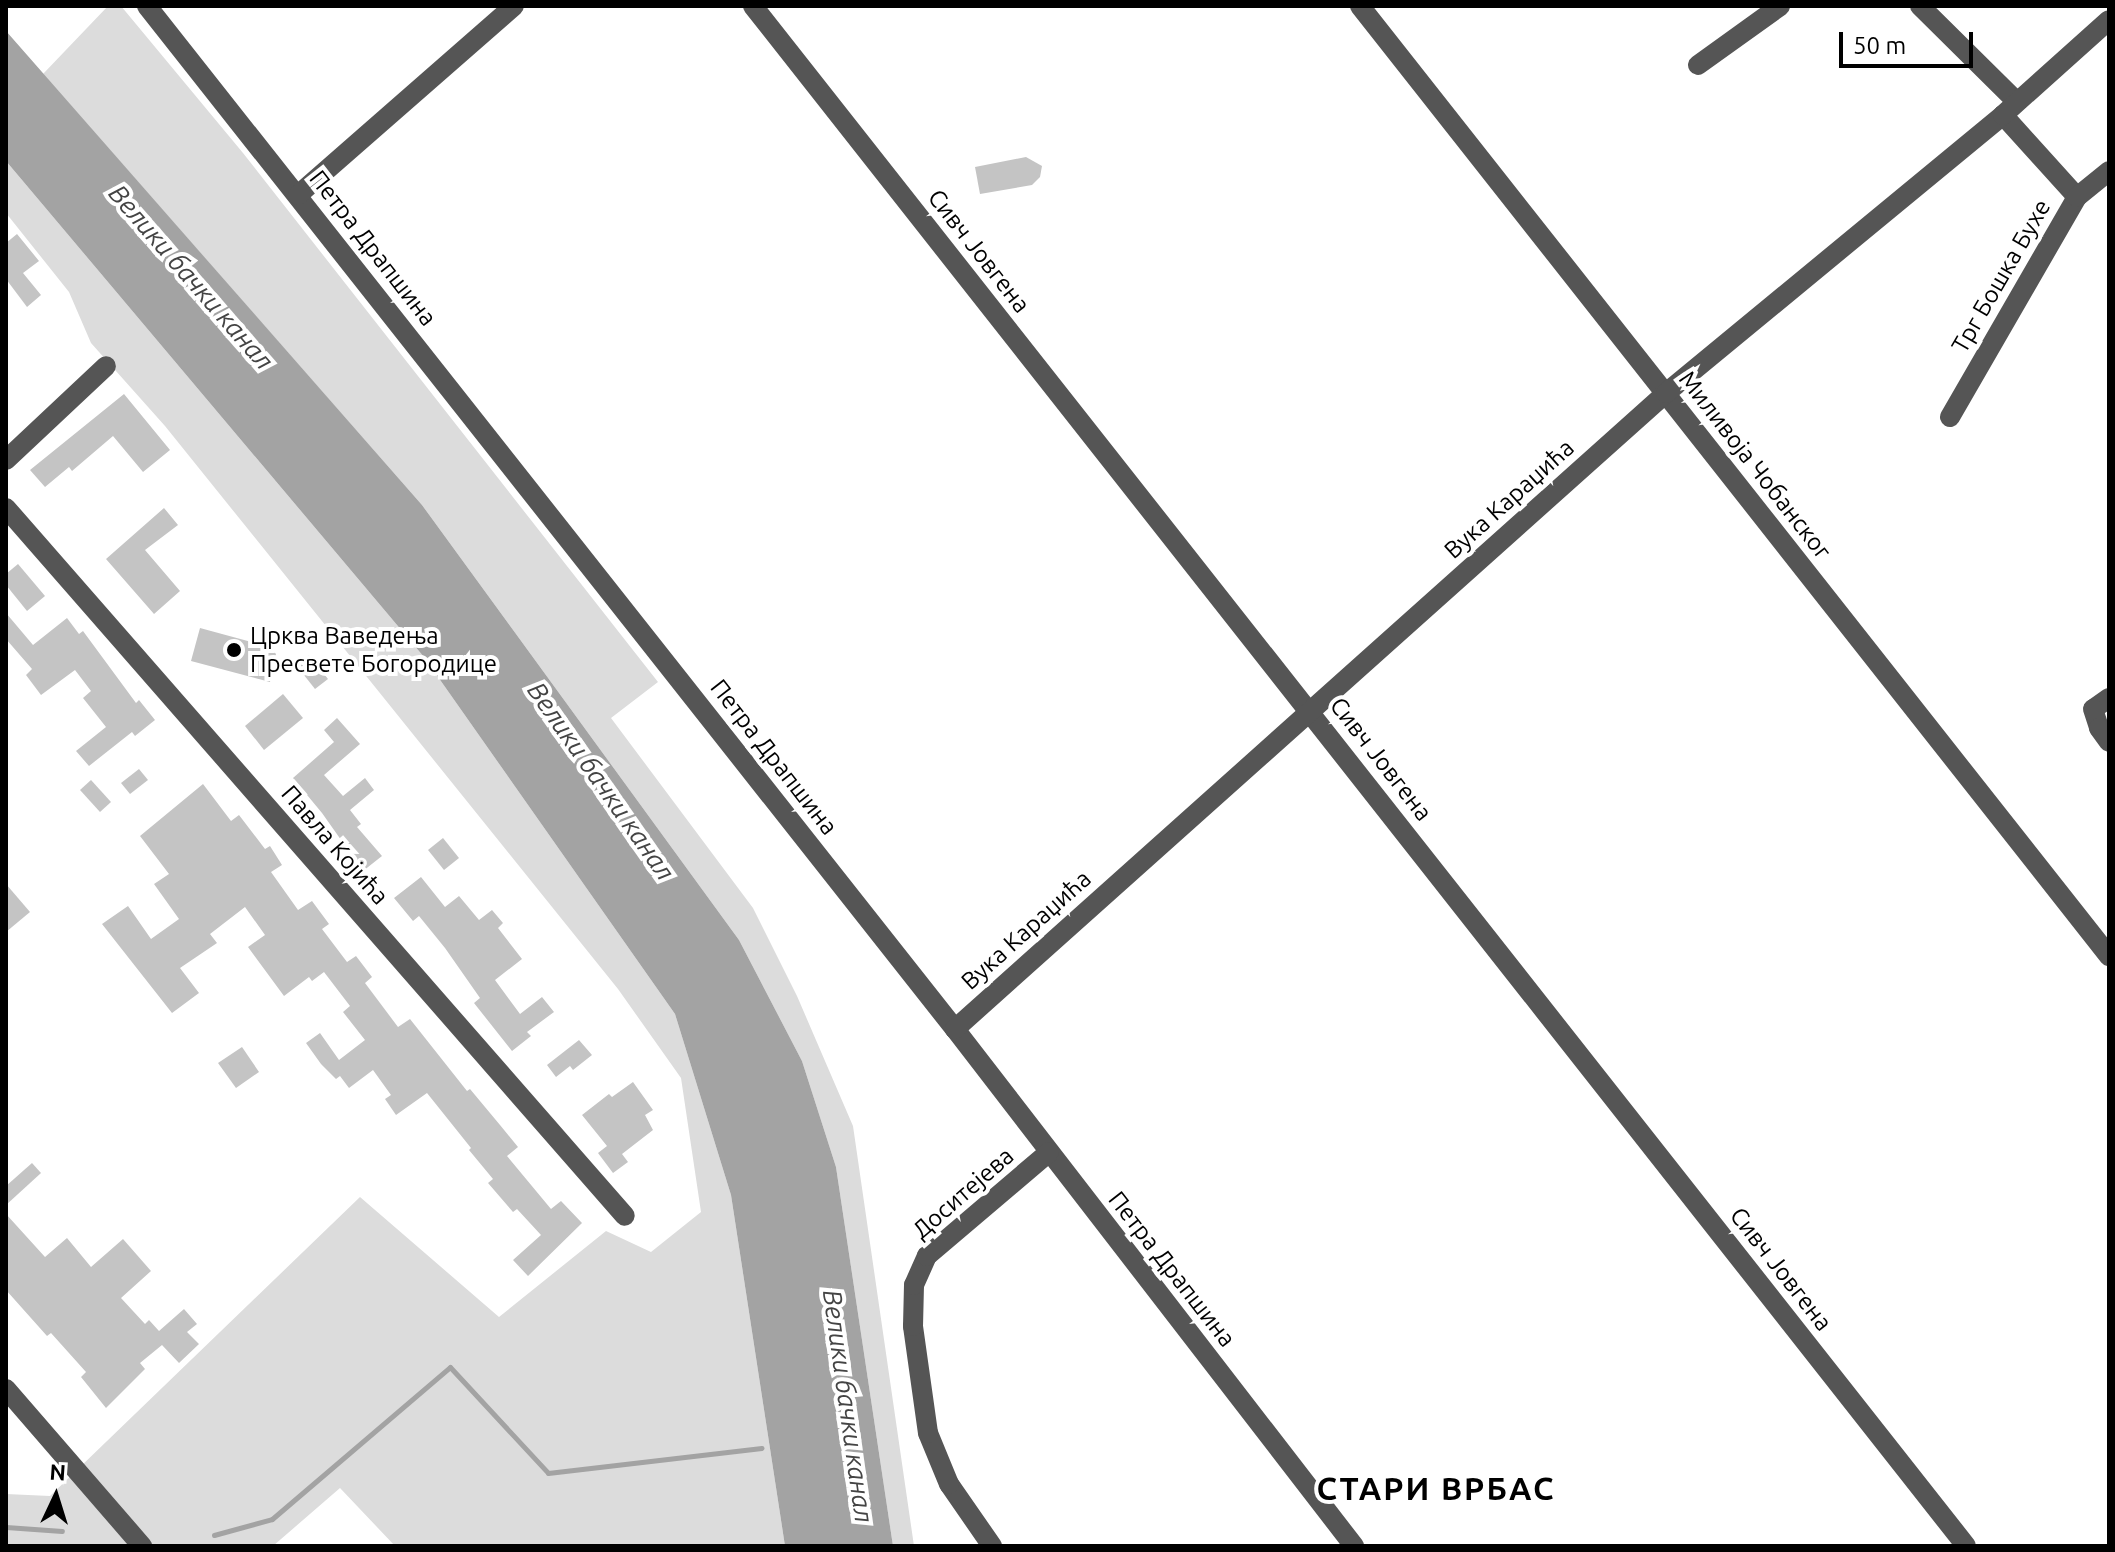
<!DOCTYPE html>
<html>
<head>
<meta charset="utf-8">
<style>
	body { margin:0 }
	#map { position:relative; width:2115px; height:1552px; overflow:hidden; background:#fff; font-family:Ubuntu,sans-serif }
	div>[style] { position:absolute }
	.green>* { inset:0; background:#dcdcdc }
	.water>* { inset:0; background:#a3a3a3 }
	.stream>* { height:5px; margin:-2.5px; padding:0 2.5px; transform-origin:2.5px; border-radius:2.5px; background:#a3a3a3 }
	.building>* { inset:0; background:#c4c4c4 }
	.minor>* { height:20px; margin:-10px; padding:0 10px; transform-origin:10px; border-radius:10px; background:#555 }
	.dots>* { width:22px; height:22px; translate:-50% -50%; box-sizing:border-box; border:4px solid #fff; border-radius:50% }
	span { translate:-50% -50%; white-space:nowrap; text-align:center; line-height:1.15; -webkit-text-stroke:8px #fff; paint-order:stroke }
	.street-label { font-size:24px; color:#000 }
	.poi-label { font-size:24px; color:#000 }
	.left { translate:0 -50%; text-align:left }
	.water-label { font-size:26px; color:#444; font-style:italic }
	.district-label { font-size:32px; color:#000; font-weight:700; letter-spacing:2px }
	.frame { position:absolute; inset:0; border:8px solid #000; pointer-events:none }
	.north { position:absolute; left:16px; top:1456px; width:80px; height:80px; -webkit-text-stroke:6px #fff; paint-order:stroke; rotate:4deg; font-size:22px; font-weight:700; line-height:32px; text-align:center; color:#000 }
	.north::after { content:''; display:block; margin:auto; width:28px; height:36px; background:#000; clip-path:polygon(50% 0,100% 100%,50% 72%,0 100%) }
	.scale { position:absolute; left:1839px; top:32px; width:134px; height:36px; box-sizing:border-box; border:4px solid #000; border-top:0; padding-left:10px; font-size:24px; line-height:28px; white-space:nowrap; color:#000; -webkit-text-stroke:6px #fff; paint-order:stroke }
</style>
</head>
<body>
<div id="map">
	<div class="green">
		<div style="clip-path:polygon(108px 6px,121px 6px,243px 153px,658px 682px,611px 718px,753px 908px,797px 996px,853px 1126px,914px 1546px,893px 1546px,836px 1167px,802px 1061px,739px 940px,422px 505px,43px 74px)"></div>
		<div style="clip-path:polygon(6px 161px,424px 657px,675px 1014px,731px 1195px,785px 1546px,395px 1546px,340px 1488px,273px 1546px,6px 1546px,6px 1494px,50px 1496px,360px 1197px,499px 1317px,606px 1231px,651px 1252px,701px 1212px,681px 1078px,618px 989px,165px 426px,91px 343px,69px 292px,6px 213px)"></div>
	</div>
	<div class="water">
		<div style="clip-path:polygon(6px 31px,422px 505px,739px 940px,802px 1061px,836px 1167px,893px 1546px,785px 1546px,731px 1195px,675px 1014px,424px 657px,6px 161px)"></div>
	</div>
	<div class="stream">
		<div style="left:6px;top:1527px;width:56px;rotate:4.1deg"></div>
		<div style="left:214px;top:1535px;width:60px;rotate:-15.4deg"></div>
		<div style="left:272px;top:1519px;width:234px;rotate:-40.5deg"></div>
		<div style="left:450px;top:1367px;width:144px;rotate:47.2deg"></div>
		<div style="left:548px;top:1473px;width:215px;rotate:-6.7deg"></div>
	</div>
	<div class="building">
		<div style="clip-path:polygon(1026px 157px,1042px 166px,1040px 177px,1032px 185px,980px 194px,975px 167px)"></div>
		<div style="clip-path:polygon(17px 234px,39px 261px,23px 273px,41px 295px,27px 307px,6px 279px,6px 243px)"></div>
		<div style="clip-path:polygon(124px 394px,170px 450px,143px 472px,113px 436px,72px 471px,69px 467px,45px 487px,30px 470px)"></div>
		<div style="clip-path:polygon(164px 508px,178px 525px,145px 550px,180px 591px,154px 614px,106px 559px)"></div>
		<div style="clip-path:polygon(18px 564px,45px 596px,27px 611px,6px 585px,6px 574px)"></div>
		<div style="clip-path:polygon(6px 613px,33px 645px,67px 618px,79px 634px,83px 631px,136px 703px,139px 700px,155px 720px,135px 736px,132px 732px,89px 766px,76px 751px,106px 727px,83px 698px,91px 691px,75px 670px,41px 695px,26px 675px,32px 669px,6px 639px)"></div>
		<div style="clip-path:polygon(200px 628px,270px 647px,276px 654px,270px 682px,191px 661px)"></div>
		<div style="clip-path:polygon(309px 655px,328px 679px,315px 689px,296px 665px)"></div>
		<div style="clip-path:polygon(283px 694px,303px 718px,264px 750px,245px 726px)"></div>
		<div style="clip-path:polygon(337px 718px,360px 744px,324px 775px,343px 796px,365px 778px,374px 790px,350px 810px,361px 824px,357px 827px,382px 856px,363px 871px,322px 813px,293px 778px,334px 742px,324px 730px)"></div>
		<div style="clip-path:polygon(139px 769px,148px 780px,130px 794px,121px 783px)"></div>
		<div style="clip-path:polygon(91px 780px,111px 802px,100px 812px,80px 790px)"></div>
		<div style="clip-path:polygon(203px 784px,231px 821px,239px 815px,265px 849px,270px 846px,282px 865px,271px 872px,298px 910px,312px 901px,329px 924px,322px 929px,347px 962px,356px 956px,372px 977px,365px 983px,398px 1027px,410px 1019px,467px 1091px,470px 1089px,500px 1125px,518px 1147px,507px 1156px,551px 1209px,561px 1201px,582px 1223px,528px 1276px,513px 1260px,541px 1235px,517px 1209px,513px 1212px,488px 1183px,493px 1179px,469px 1150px,471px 1148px,427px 1093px,396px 1115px,385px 1099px,391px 1095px,373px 1070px,349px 1088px,340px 1076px,336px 1079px,321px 1064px,306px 1043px,320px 1033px,339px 1060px,365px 1040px,343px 1012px,350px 1006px,324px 972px,312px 981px,309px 977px,284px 996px,248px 947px,265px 935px,245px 907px,210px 934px,217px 943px,180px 968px,199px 993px,172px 1013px,102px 924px,128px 906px,151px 939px,179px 919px,154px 884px,169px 874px,140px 836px)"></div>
		<div style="clip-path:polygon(443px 838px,459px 858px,444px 870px,428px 850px)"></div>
		<div style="clip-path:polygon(421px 877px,445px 907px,459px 896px,479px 920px,492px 910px,503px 923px,498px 928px,522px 959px,495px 980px,520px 1014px,542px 997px,554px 1012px,527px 1032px,531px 1036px,512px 1051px,474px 1003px,480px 998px,445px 948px,419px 916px,413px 921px,394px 898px)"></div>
		<div style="clip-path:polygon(6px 884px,30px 912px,6px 932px)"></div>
		<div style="clip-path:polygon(579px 1040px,592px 1055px,573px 1070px,570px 1066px,556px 1077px,547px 1065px)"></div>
		<div style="clip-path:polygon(242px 1047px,259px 1072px,236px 1088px,218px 1063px)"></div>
		<div style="clip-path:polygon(633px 1082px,653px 1110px,645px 1115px,653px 1130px,622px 1154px,628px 1162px,613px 1173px,598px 1153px,607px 1146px,582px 1115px,609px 1094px,612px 1097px)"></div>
		<div style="clip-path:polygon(32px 1163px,41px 1173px,6px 1205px,6px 1186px)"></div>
		<div style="clip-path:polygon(6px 1214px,45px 1257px,67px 1238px,91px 1267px,123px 1239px,151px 1271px,121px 1298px,145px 1324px,149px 1320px,159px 1331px,184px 1309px,197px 1324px,187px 1332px,199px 1344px,179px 1363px,162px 1345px,140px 1363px,145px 1369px,106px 1408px,81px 1377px,86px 1372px,51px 1333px,47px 1336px,6px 1290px)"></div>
	</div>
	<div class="minor">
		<div style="left:147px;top:6px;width:1304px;rotate:51.7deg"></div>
		<div style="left:955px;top:1029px;width:653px;rotate:52.34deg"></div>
		<div style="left:753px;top:6px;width:1960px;rotate:51.77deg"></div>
		<div style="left:1360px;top:6px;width:1210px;rotate:51.75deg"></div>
		<div style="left:1920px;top:6px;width:136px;rotate:44.7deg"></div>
		<div style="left:1698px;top:65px;width:101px;rotate:-35.7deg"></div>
		<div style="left:2003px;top:115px;width:110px;rotate:47.9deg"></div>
		<div style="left:298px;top:195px;width:287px;rotate:-41.2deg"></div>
		<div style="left:1950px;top:417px;width:254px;rotate:-60deg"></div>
		<div style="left:2077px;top:197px;width:41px;rotate:-39.1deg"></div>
		<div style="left:6px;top:460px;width:137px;rotate:-43.2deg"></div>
		<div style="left:6px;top:508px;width:940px;rotate:48.84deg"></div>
		<div style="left:2109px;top:698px;width:19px;rotate:145deg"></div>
		<div style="left:2093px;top:709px;width:20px;rotate:72deg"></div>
		<div style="left:2099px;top:728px;width:17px;rotate:54deg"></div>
		<div style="left:955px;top:1029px;width:954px;rotate:-41.81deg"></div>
		<div style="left:1666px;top:393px;width:437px;rotate:-39.5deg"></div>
		<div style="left:2003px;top:115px;width:142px;rotate:-41.9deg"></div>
		<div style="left:6px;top:1389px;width:208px;rotate:49.1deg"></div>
		<div style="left:992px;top:1546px;width:75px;rotate:-124.7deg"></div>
		<div style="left:949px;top:1484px;width:55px;rotate:-112.4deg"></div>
		<div style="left:928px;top:1433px;width:108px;rotate:-98deg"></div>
		<div style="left:913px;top:1326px;width:41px;rotate:-88.6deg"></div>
		<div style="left:914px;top:1285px;width:32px;rotate:-66deg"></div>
		<div style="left:927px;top:1256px;width:160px;rotate:-40.4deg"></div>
	</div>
	<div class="dots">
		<div style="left:234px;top:650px;background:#000"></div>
	</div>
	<div class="street-label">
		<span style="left:373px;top:248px;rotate:52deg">Петра Драпшина</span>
		<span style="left:979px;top:251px;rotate:52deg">Сивч Јовгена</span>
		<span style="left:2001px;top:276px;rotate:-60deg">Трг Бошка Бухе</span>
		<span style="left:1755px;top:465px;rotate:52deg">Миливоја Чобанског</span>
		<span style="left:1509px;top:499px;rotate:-42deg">Вука Караџића</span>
		<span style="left:774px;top:757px;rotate:52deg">Петра Драпшина</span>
		<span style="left:1381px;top:759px;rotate:52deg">Сивч Јовгена</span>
		<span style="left:335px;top:845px;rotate:49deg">Павла Којића</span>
		<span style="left:1026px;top:930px;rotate:-42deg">Вука Караџића</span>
		<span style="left:963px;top:1193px;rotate:-41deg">Доситејева</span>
		<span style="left:1172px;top:1269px;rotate:52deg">Петра Драпшина</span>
		<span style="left:1781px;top:1269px;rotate:52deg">Сивч Јовгена</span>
	</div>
	<div class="poi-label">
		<span class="left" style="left:250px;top:650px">Црква Ваведења<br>Пресвете Богородице</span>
	</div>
	<div class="water-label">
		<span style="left:191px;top:277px;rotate:49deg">Велики бачки канал</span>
		<span style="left:601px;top:781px;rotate:55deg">Велики бачки канал</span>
		<span style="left:848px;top:1406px;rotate:82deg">Велики бачки канал</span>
	</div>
	<div class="district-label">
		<span style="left:1436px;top:1488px">СТАРИ ВРБАС</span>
	</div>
	<div class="frame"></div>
	<div class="north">N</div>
	<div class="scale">50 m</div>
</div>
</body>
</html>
